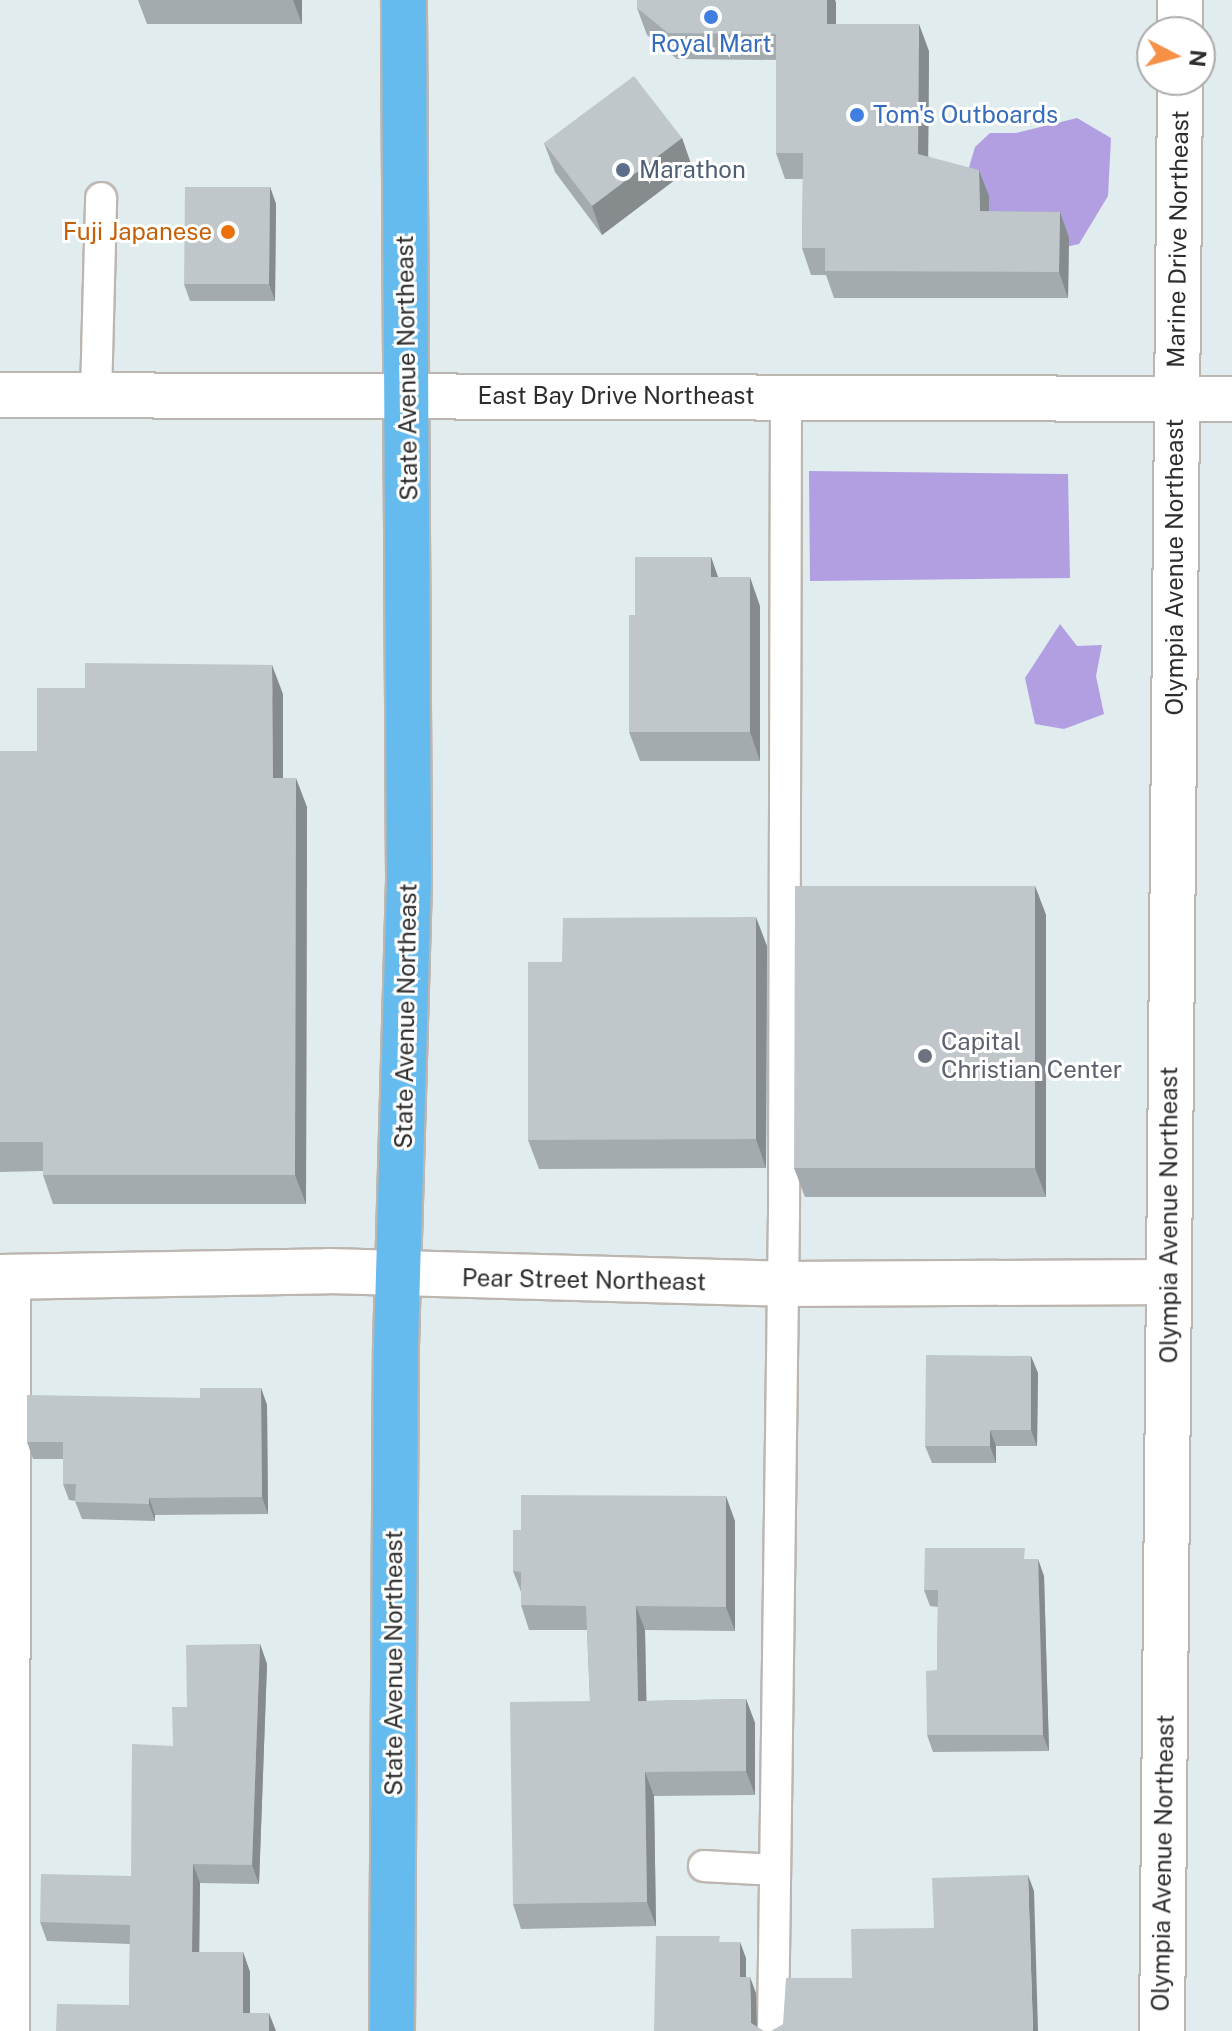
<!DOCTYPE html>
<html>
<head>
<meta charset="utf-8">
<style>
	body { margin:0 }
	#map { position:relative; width:1232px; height:2031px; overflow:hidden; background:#e0ecee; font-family:"Public Sans",sans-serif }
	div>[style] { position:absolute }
	.green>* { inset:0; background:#b19fe2 }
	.roads { filter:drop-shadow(2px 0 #bdb6b0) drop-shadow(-2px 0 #bdb6b0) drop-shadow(0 2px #bdb6b0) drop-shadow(0 -2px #bdb6b0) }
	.lane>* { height:30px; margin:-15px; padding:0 15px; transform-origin:15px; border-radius:15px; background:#fff }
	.street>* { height:44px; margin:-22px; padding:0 22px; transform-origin:22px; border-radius:22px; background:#fff }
	.secondary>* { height:44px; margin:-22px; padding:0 22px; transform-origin:22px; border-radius:22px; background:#fff }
	.primary>* { height:44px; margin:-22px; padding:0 22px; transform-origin:22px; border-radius:22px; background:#6be }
	.wall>* { inset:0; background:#a4abae }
	.shaded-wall>* { inset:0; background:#868b8d }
	.building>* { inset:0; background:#bfc7ca }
	.dots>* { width:22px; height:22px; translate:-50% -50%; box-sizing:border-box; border:4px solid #fff; border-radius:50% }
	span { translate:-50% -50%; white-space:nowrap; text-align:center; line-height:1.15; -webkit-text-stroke:6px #fff; paint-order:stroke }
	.shop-label { font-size:24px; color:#366cbe }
	.left { translate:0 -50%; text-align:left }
	.service-label { font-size:24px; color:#4e5e75 }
	.food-label { font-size:24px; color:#c56008 }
	.right { translate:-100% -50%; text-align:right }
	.street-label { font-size:24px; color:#2d2d2d }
	.worship-label { font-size:24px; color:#5b616d }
	.north { position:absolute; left:1136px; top:16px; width:80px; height:80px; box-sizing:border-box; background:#fff; border:2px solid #ababab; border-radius:50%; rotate:96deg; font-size:22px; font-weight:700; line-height:32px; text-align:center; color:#2d2d2d }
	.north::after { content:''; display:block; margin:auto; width:28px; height:36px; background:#f59046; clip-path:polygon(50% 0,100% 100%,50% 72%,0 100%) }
</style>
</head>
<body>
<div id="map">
	<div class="green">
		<div style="clip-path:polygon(1077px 118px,1111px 138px,1108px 196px,1079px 244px,1021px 257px,965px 181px,975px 147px,990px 133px,1016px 133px)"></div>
		<div style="clip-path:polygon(809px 471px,1068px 474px,1070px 578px,810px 581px)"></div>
		<div style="clip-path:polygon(1060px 624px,1077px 646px,1102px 645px,1096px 676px,1104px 714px,1064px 729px,1035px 724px,1025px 678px)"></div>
	</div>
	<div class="roads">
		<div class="lane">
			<div style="left:96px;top:395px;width:197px;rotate:-88.5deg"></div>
			<div style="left:704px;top:1866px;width:71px;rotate:3.2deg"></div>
			<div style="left:14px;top:2031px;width:754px;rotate:-89.92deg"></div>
			<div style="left:773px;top:2031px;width:815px;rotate:-89.23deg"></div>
			<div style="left:784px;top:1216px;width:819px;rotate:-89.86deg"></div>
		</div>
		<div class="street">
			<div style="left:1180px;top:32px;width:32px;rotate:-90deg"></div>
			<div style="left:0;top:1277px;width:329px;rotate:-1deg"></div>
			<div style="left:329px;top:1271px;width:454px;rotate:1.6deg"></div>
			<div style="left:783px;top:1284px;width:386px;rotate:-0.3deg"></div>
			<div style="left:1162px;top:2031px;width:1951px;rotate:-89.47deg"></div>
		</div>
		<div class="secondary">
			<div style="left:0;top:395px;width:1232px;rotate:0.19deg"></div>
		</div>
		<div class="primary">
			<div style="left:392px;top:2031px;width:685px;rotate:-89.67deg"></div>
			<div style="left:396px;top:1346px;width:468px;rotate:-88.4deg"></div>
			<div style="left:409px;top:878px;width:878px;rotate:-90.33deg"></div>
		</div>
	</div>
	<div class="wall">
		<div style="clip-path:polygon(138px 0,302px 0,302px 24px,147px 24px)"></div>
		<div style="clip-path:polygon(637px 0,835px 0,836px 3px,836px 24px,929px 51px,928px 156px,989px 196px,989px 211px,1060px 212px,1069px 238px,1068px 298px,834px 298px,826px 275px,811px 275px,802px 248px,803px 179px,785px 179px,776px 153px,776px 60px,677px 59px,647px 35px,637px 8px)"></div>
		<div style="clip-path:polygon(682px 138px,692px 167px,602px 235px,555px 172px,544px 143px)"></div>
		<div style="clip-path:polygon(270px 187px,276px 204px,275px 301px,190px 301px,184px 284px)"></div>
		<div style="clip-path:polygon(711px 557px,718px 577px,760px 606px,760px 761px,640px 761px,629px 732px,635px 615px)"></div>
		<div style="clip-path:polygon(283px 694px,283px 778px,307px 807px,306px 1204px,53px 1204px,43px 1175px,43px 1171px,0 1172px,0 751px,37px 751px)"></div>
		<div style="clip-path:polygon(1035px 886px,1046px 915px,1046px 1197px,805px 1197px,794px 1168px)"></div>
		<div style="clip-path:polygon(767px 946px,766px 1168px,539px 1169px,528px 1140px,562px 962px)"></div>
		<div style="clip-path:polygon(1038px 1373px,1037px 1446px,996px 1446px,996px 1463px,932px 1463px,925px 1446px)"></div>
		<div style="clip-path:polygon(261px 1388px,267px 1405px,268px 1514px,155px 1515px,155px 1521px,82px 1519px,75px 1501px,69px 1500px,63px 1484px,63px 1459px,33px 1459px,27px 1442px,200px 1398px)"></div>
		<div style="clip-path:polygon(735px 1521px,735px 1631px,645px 1630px,646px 1701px,746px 1699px,755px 1723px,755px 1795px,654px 1796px,656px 1926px,521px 1929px,513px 1904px,590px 1701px,587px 1630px,529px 1630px,521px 1605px,521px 1592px,513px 1571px)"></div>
		<div style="clip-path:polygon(1028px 1559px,1044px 1576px,1049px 1751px,933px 1752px,927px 1735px,937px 1670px,938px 1607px,930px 1606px,924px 1590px)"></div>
		<div style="clip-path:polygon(260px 1644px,267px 1664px,259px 1884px,200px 1883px,199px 1952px,243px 1952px,250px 1972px,250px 2013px,276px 2031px,129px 2005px,130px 1944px,47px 1941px,40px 1922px,131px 1876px,173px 1746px,187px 1707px)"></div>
	</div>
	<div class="shaded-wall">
		<div style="clip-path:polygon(293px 0,302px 0,302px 24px)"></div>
		<div style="clip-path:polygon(827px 0,835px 0,836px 3px,836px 50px,827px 24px)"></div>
		<div style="clip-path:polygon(919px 24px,929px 51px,928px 180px,918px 154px)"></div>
		<div style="clip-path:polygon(682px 138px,692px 167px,602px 235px,592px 206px)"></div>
		<div style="clip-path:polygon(979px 170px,989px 196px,989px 237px,980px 211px)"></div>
		<div style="clip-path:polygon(270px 187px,276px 204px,275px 301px,269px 284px)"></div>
		<div style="clip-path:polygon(1060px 212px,1069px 238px,1068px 298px,1059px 272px)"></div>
		<div style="clip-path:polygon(711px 557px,721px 586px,711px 577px)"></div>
		<div style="clip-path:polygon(750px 577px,760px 606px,760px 761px,750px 732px)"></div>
		<div style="clip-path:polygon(272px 665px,283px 694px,283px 807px,273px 778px)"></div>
		<div style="clip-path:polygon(296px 778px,307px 807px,306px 1204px,295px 1175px)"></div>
		<div style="clip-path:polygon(1035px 886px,1046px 915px,1046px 1197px,1035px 1168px)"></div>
		<div style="clip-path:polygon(756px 917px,767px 946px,766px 1168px,756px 1139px)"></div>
		<div style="clip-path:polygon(1031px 1356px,1038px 1373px,1037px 1446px,1031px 1430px)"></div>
		<div style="clip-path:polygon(261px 1388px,267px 1405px,268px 1514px,262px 1497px)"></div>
		<div style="clip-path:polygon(990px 1430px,996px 1446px,996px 1463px,990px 1446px)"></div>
		<div style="clip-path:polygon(726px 1496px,735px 1521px,735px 1631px,726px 1607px)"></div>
		<div style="clip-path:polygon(149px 1498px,155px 1515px,155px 1521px,149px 1504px)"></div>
		<div style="clip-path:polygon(1038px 1559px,1044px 1576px,1049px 1751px,1043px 1735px)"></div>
		<div style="clip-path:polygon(636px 1606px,645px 1630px,647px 1725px,638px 1701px)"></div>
		<div style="clip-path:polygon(260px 1644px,267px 1664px,259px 1884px,252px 1865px)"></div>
		<div style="clip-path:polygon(746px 1699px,755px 1723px,755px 1795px,746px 1771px)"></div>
		<div style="clip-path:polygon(645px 1772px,654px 1796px,656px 1926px,647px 1902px)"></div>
		<div style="clip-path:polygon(193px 1864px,200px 1883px,199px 1972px,192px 1952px)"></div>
		<div style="clip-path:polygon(1028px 1875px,1034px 1891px,1038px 2031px,1033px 2031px)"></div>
		<div style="clip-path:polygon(740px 1942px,746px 1958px,746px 1993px,740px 1977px)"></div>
		<div style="clip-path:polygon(243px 1952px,250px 1972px,250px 2031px,243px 2013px)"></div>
		<div style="clip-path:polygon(750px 1977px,756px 1993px,757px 2031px,751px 2023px)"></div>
		<div style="clip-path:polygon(269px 2013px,276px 2031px,269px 2031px)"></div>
	</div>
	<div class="building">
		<div style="clip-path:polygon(637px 0,827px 0,827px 24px,919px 24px,918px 154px,979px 170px,980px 211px,1060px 212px,1059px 272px,825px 271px,825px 248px,802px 248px,803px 153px,776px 153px,776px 34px,668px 33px,637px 8px)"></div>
		<div style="clip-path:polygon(634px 76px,682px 138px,592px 206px,544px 143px)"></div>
		<div style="clip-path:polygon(185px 187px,270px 187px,269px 284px,184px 284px)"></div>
		<div style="clip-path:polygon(635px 557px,711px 557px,711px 577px,750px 577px,750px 732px,629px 732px,629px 615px,635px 615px)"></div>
		<div style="clip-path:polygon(85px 663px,272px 665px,273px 778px,296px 778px,295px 1175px,43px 1175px,43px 1142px,0 1142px,0 751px,37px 751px,37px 688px,85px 688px)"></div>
		<div style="clip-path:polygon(795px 886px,1035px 886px,1035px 1168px,794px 1168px)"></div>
		<div style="clip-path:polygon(756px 917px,756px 1139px,528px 1140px,528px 962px,562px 962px,563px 918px)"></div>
		<div style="clip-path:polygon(926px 1355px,1031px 1356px,1031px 1430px,990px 1430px,990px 1446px,925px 1446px)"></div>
		<div style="clip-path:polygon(200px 1388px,261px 1388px,262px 1497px,149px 1498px,149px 1504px,75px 1502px,76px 1484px,63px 1484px,63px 1442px,27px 1442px,27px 1395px,200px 1398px)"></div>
		<div style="clip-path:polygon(521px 1495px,726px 1496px,726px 1607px,636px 1606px,638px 1701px,746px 1699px,746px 1771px,645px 1772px,647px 1902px,513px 1904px,510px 1702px,590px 1701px,586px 1606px,521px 1605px,521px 1572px,513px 1571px,513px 1530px,521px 1530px)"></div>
		<div style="clip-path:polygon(925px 1548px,1025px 1548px,1024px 1559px,1038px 1559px,1043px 1735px,927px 1735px,926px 1671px,937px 1670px,938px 1590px,924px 1590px)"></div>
		<div style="clip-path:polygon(260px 1644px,252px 1865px,193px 1864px,192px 1952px,243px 1952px,243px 2013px,269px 2013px,269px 2031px,56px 2031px,57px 2004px,129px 2005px,130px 1925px,40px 1922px,41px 1874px,131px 1876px,132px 1744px,173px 1746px,172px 1707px,187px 1707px,186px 1645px)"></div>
		<div style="clip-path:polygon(1028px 1875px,1033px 2031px,771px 2031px,783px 2024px,786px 1978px,852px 1978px,851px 1929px,934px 1928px,932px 1878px)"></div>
		<div style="clip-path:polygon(656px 1936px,720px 1936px,719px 1942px,740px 1942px,740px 1977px,750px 1977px,751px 2023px,764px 2031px,654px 2031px)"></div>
	</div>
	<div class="dots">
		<div style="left:711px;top:17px;background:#3f7fe0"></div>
		<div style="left:857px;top:115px;background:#3f7fe0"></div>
		<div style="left:623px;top:170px;background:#5c6f8a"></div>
		<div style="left:228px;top:232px;background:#e8710a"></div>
		<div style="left:925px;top:1056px;background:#6b7280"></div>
	</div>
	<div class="shop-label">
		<span style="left:711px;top:44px">Royal Mart</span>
		<span class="left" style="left:873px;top:115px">Tom's Outboards</span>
	</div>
	<div class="service-label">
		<span class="left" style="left:639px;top:170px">Marathon</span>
	</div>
	<div class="food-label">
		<span class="right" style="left:212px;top:232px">Fuji Japanese</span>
	</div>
	<div class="street-label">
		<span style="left:1178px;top:239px;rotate:-89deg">Marine Drive Northeast</span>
		<span style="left:407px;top:368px;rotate:-91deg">State Avenue Northeast</span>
		<span style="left:616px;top:396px">East Bay Drive Northeast</span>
		<span style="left:1175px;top:567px;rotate:-90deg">Olympia Avenue Northeast</span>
		<span style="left:406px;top:1016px;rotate:-89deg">State Avenue Northeast</span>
		<span style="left:1169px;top:1215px;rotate:-90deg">Olympia Avenue Northeast</span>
		<span style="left:584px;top:1280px;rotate:1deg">Pear Street Northeast</span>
		<span style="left:394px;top:1663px;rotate:-90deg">State Avenue Northeast</span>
		<span style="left:1163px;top:1863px;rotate:-89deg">Olympia Avenue Northeast</span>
	</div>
	<div class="worship-label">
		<span class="left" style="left:941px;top:1056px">Capital<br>Christian Center</span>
	</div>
	<div class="north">N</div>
</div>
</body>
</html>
